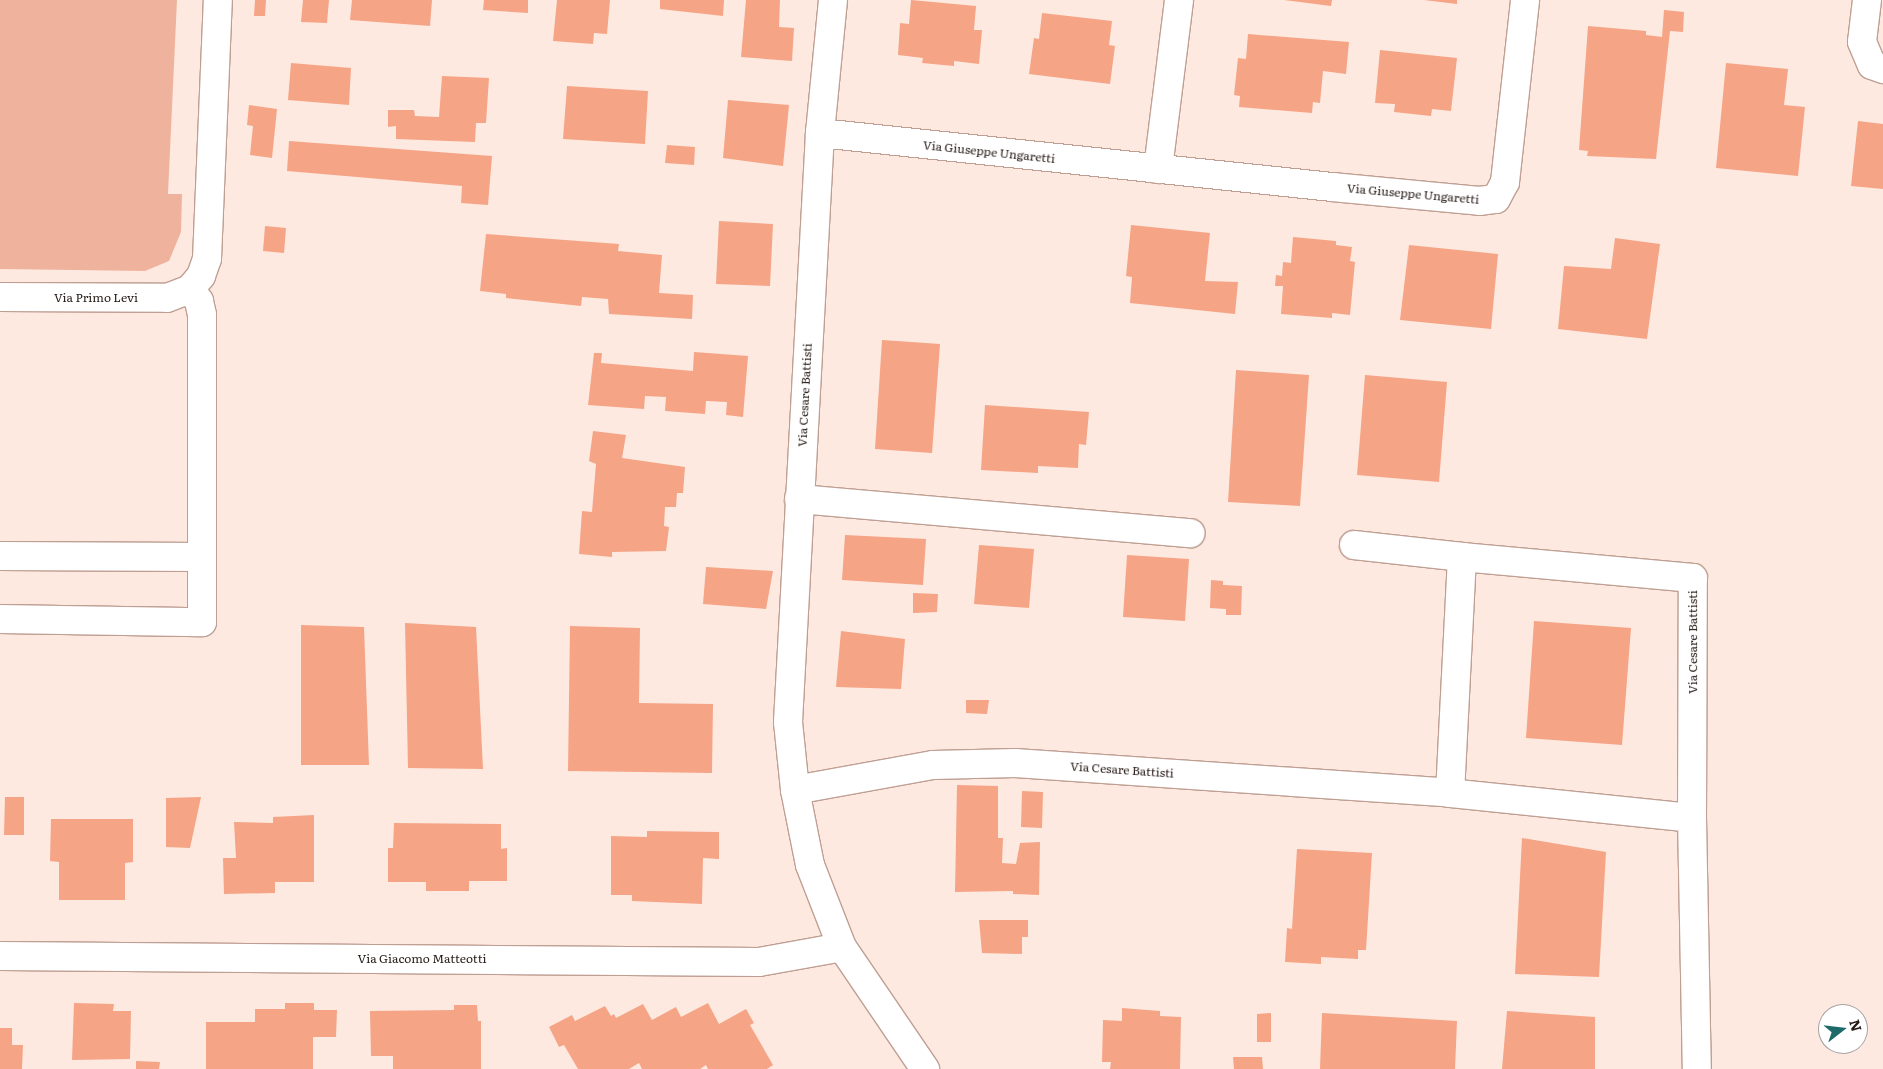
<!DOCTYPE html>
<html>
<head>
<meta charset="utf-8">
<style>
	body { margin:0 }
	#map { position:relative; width:1883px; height:1069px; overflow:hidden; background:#fee9e1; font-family:Literata,serif }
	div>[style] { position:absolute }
	.green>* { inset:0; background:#efb39d }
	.building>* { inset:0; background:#f5a485 }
	.roads { filter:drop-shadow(1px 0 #bf9f93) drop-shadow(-1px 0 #bf9f93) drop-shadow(0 1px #bf9f93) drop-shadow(0 -1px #bf9f93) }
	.minor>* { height:28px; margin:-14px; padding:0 14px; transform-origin:14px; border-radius:14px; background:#fff }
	span { translate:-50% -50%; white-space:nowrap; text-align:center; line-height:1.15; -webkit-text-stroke:4px #fff; paint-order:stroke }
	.street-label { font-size:12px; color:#261a16 }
	.north { position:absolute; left:1818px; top:1004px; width:50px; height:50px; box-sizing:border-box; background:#fff; border:1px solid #a8a3a2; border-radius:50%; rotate:74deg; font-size:14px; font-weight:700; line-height:20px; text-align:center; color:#261a16 }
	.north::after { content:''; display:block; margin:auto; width:18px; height:22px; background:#1d6a6a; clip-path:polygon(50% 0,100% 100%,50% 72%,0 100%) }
</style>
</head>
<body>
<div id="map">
	<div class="green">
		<div style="clip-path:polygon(0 0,177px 0,168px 194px,182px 194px,181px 232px,169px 261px,145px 271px,0 269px)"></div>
	</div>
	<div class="building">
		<div style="clip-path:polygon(255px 0,266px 0,265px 16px,254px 16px)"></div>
		<div style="clip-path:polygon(303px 0,329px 0,327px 23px,301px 22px)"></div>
		<div style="clip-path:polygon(352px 0,432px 0,430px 26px,350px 20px)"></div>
		<div style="clip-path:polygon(484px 0,528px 0,528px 13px,483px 10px)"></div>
		<div style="clip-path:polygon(557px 0,610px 0,607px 34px,594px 33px,593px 44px,553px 41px)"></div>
		<div style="clip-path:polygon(660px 0,724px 0,723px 16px,660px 9px)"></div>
		<div style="clip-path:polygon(746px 0,780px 0,779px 27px,794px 28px,792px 61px,741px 57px)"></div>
		<div style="clip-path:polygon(911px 0,976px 6px,974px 30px,982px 30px,979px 64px,954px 61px,954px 66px,922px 63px,923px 58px,898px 55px,900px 23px,909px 24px)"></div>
		<div style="clip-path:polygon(1284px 0,1332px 0,1331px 6px)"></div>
		<div style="clip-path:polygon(1424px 0,1457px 0,1457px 4px)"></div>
		<div style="clip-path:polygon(1664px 10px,1684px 12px,1683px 32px,1670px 31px,1656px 159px,1587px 156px,1588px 151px,1579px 150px,1588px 26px,1646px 31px,1646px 35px,1662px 37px)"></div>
		<div style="clip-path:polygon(1042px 13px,1112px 21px,1109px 45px,1115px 46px,1110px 84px,1029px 74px,1034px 38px,1039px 39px)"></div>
		<div style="clip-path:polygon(1248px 34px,1349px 42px,1346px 74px,1323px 71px,1320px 103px,1313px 102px,1312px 113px,1239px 107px,1240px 96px,1234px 95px,1238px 58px,1246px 59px)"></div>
		<div style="clip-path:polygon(1380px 50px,1457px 58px,1451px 111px,1432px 109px,1431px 116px,1394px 112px,1395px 104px,1375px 103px)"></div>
		<div style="clip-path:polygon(291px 63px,351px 68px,349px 105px,288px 100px)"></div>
		<div style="clip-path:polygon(1726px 63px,1788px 69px,1784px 105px,1805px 107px,1798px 176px,1716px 168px)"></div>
		<div style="clip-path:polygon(442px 76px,489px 78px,486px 123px,476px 123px,475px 142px,396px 139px,396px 126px,388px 127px,388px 110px,414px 110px,415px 116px,439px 117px)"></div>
		<div style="clip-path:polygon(567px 86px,648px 91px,645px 144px,563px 139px)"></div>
		<div style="clip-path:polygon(728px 100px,789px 105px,783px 166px,723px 158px)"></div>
		<div style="clip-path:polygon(249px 105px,277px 109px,272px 158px,250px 155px,253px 126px,247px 125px)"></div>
		<div style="clip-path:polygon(1858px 121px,1883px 124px,1883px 189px,1851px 186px)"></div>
		<div style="clip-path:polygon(289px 141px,492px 156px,488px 205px,461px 203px,462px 186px,287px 171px)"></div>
		<div style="clip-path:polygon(667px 145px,695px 147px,694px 165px,665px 163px)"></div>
		<div style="clip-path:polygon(719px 221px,773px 224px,770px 286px,716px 284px)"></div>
		<div style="clip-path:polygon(1131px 225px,1210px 233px,1205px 281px,1238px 282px,1235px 314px,1130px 303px,1132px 277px,1126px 276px)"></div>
		<div style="clip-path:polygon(265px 226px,286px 228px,284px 253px,263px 251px)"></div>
		<div style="clip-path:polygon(486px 234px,619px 244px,618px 251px,662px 255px,659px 293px,693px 295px,692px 319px,609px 314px,608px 299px,582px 297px,581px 306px,506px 298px,506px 294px,480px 291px)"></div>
		<div style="clip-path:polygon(1293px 237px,1336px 241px,1336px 245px,1352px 247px,1350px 261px,1355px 262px,1350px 315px,1332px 313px,1332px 318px,1281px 314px,1283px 286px,1275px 286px,1276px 275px,1282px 276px,1283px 262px,1291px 263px)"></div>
		<div style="clip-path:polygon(1615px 238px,1660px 244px,1647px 339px,1558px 329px,1564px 266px,1611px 269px)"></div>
		<div style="clip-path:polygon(1409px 245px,1498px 254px,1491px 329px,1400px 320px)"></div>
		<div style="clip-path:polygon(882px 340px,940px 344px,932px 453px,875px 449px)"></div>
		<div style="clip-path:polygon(694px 352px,748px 356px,743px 417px,726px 415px,727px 402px,706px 401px,705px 414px,665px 411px,666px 397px,645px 396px,644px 409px,588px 405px,594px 353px,602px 353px,601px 363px,693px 371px)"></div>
		<div style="clip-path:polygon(1236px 370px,1309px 375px,1300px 506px,1228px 502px)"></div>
		<div style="clip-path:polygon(1365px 375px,1447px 382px,1439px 482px,1357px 475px)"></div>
		<div style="clip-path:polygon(985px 405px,1089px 412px,1086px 445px,1079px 444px,1078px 468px,1038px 466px,1038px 473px,981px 470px)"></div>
		<div style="clip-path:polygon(593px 431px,626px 435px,622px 458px,685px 467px,683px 493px,677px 493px,676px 507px,665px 507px,664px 526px,669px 527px,666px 551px,612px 552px,612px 557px,579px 554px,582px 511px,592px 512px,596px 464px,589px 461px)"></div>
		<div style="clip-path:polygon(845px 535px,926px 539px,923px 585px,842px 580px)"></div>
		<div style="clip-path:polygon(979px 545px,1034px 549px,1029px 608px,974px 604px)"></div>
		<div style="clip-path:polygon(1127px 555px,1189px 559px,1185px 621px,1123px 617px)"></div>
		<div style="clip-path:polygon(706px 567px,773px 571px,766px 609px,703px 604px)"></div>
		<div style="clip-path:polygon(1211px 580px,1223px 581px,1223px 585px,1242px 586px,1241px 615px,1226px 615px,1226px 609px,1210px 608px)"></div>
		<div style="clip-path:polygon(913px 593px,938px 594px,937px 612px,913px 613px)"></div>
		<div style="clip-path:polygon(1534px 621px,1631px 628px,1622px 745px,1526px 738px)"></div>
		<div style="clip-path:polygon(405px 623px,476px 627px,483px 769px,408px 768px)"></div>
		<div style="clip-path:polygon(301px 625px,364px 627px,369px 765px,301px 765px)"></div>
		<div style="clip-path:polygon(570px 626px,640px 628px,639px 703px,713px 704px,712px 773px,568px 771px)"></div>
		<div style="clip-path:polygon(841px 631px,905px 639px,901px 689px,836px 687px)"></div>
		<div style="clip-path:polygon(966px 700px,989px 700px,987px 714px,966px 713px)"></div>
		<div style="clip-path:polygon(957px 785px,998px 786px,998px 838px,1003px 838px,1002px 863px,1016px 864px,1020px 843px,1040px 842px,1039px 895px,1013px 894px,1013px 891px,955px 892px)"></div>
		<div style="clip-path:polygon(1022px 791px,1043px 792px,1042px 828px,1021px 827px)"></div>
		<div style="clip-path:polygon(5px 797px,24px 797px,24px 835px,4px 835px)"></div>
		<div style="clip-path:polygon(201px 797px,190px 848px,166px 847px,166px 798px)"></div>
		<div style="clip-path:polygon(314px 815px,314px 882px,275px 882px,275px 893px,224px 894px,223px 858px,236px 858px,234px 822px,273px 823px,273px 817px)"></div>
		<div style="clip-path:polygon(51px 819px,133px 819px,133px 862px,125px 863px,125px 900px,59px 900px,59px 862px,50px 861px)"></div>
		<div style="clip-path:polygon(394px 823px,501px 824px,501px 849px,507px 848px,507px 881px,469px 881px,469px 891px,426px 891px,426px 882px,388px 882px,388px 848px,393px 848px)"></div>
		<div style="clip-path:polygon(647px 831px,719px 832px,719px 859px,703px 858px,702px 904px,632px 901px,632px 895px,611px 895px,611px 836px,647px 837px)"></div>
		<div style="clip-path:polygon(1522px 838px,1606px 852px,1599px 977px,1515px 974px)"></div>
		<div style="clip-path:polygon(1297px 849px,1372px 853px,1366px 950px,1358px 950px,1358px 959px,1321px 957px,1321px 964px,1285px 962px,1287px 928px,1292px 929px)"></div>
		<div style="clip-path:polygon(979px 920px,1028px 920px,1028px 937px,1022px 937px,1022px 954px,982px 953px)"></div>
		<div style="clip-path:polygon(74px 1003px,114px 1004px,113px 1011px,131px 1011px,130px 1059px,72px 1060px)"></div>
		<div style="clip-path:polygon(285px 1003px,314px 1003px,314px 1010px,337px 1010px,336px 1037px,313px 1037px,313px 1069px,206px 1069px,206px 1022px,255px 1022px,255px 1009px,285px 1009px)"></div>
		<div style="clip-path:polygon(708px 1003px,719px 1024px,746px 1009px,754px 1023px,750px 1025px,773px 1065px,767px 1069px,708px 1069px,706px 1065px,700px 1069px,642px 1069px,639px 1063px,629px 1069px,578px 1069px,564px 1045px,559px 1047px,549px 1027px,572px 1015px,575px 1021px,605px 1006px,611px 1016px,614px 1014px,616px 1018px,643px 1004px,652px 1020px,676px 1007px,681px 1017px)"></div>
		<div style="clip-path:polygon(454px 1005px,477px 1005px,478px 1021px,481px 1021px,481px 1069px,393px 1069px,393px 1056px,371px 1056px,370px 1011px,454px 1010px)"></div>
		<div style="clip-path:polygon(1122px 1008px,1160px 1011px,1160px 1016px,1181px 1017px,1180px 1069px,1110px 1069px,1111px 1062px,1102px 1062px,1103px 1020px,1122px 1021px)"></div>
		<div style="clip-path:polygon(1507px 1011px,1595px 1017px,1595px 1069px,1502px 1069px)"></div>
		<div style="clip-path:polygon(1271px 1013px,1271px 1042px,1257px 1042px,1257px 1014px)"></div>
		<div style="clip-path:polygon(1322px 1013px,1457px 1021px,1455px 1069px,1320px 1069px)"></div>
		<div style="clip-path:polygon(0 1028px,12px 1028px,12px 1045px,23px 1045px,22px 1069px,0 1069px)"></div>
		<div style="clip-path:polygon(1233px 1057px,1262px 1057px,1263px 1069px,1234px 1069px)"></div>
		<div style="clip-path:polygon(136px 1061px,160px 1062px,159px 1069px,136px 1069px)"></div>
	</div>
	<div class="roads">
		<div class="minor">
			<div style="left:833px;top:0;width:134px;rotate:95.6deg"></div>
			<div style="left:820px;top:133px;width:590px;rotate:93.11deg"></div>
			<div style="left:788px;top:722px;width:68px;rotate:84.1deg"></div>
			<div style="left:795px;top:790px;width:76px;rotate:78.7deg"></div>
			<div style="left:810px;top:865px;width:88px;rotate:68.7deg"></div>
			<div style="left:842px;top:947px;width:148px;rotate:55.8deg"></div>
			<div style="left:1867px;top:0;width:42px;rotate:96.8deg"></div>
			<div style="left:1862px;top:42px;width:25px;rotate:67deg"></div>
			<div style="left:1872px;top:65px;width:12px;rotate:20deg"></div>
			<div style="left:820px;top:133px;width:515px;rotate:6.02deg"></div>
			<div style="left:1332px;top:187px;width:148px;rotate:5.4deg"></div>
			<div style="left:1479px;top:201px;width:17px;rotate:-7deg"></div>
			<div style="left:1496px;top:199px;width:19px;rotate:-62deg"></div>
			<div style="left:1505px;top:182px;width:183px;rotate:-83.7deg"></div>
			<div style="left:1158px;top:169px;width:170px;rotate:-82.9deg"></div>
			<div style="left:0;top:297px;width:167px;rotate:0.3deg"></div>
			<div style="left:167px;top:298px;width:25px;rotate:-21deg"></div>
			<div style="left:799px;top:499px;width:393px;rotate:5deg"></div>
			<div style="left:1354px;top:545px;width:109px;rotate:6.3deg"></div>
			<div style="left:0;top:556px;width:202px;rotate:0.3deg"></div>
			<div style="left:0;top:619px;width:202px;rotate:0.9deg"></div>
			<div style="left:202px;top:622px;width:307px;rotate:-90deg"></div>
			<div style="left:202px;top:315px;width:14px;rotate:-102deg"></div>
			<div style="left:199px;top:301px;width:15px;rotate:-127deg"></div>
			<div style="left:190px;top:289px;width:17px;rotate:-50deg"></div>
			<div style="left:201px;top:276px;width:18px;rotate:-71deg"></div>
			<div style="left:207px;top:259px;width:259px;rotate:-87.6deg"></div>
			<div style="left:795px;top:790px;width:140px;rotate:-10.3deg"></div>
			<div style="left:933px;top:765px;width:82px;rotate:-1.4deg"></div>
			<div style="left:1015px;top:763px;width:436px;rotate:3.9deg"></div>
			<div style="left:1450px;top:793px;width:243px;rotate:5.9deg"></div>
			<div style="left:1692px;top:818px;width:240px;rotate:-89.8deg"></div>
			<div style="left:1693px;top:578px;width:232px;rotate:-174.8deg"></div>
			<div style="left:1462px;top:557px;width:236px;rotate:92.9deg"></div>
			<div style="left:1692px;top:818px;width:251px;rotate:88.9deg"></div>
			<div style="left:0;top:956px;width:759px;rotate:0.45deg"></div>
			<div style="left:759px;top:962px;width:84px;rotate:-10.2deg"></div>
		</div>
	</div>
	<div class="street-label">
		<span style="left:989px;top:152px;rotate:6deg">Via Giuseppe Ungaretti</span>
		<span style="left:1413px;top:194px;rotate:5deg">Via Giuseppe Ungaretti</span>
		<span style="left:96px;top:298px">Via Primo Levi</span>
		<span style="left:805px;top:395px;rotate:-87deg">Via Cesare Battisti</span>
		<span style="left:1693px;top:642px;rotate:-90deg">Via Cesare Battisti</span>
		<span style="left:1122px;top:770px;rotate:4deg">Via Cesare Battisti</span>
		<span style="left:422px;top:959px">Via Giacomo Matteotti</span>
	</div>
	<div class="north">N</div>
</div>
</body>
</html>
